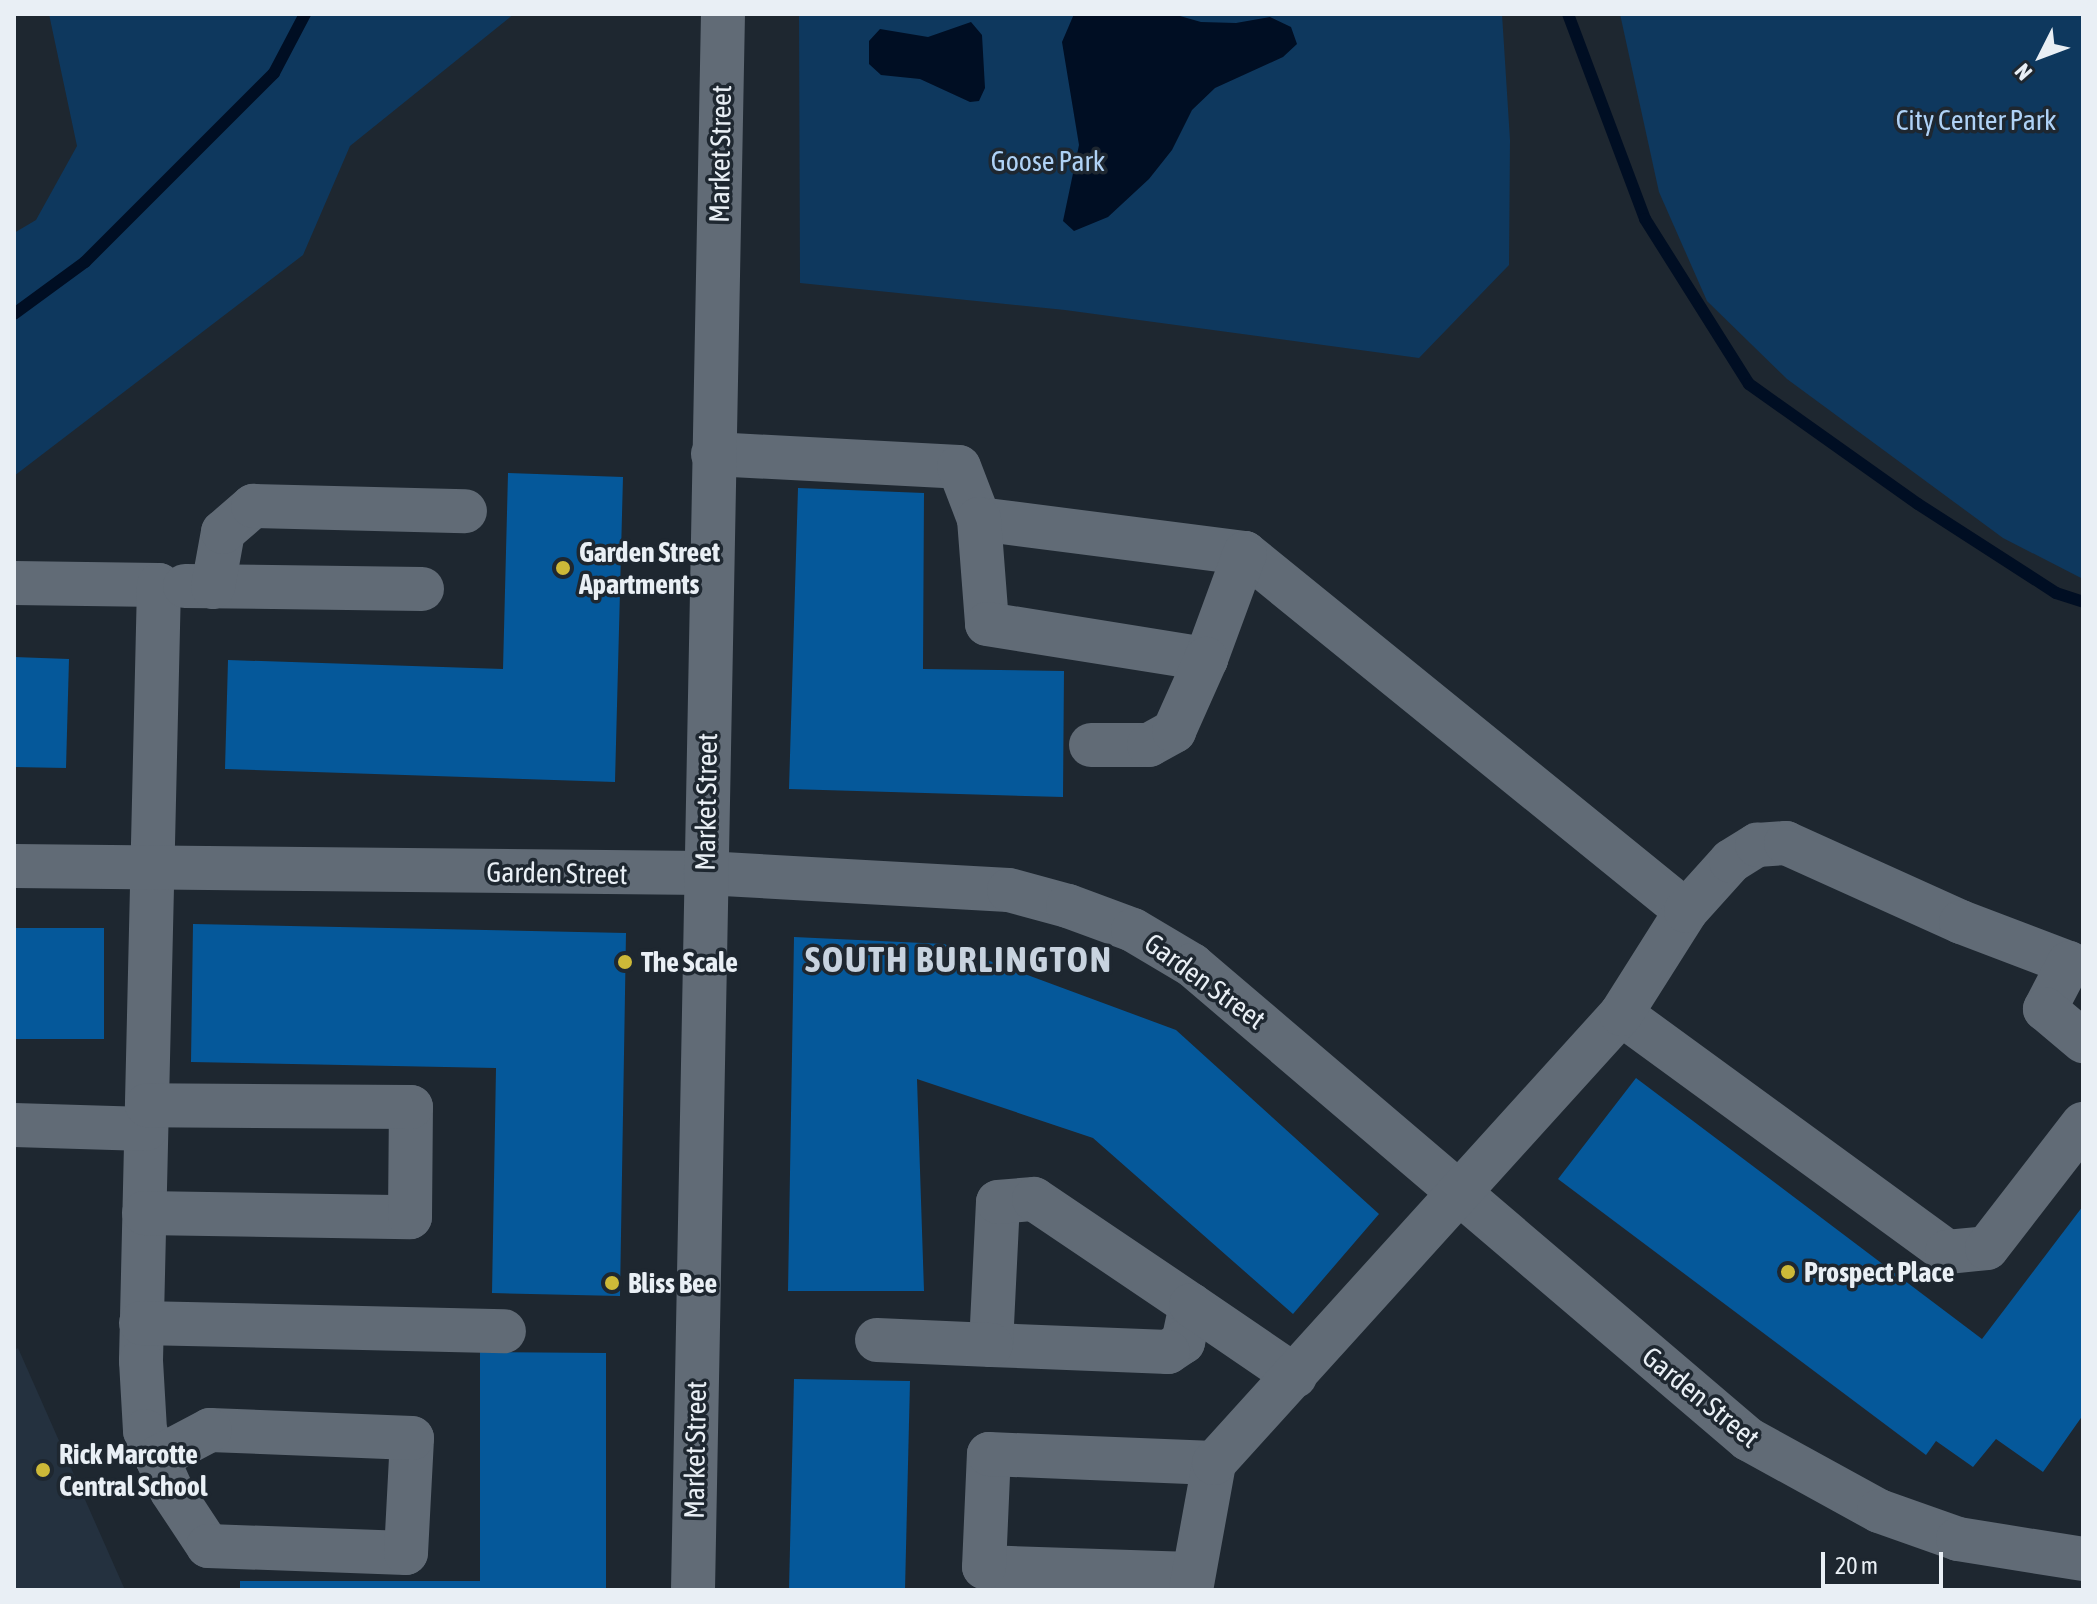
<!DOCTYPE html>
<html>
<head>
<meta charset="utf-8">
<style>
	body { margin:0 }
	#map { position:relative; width:2097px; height:1604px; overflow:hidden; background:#1e2730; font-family:"Asap Condensed",sans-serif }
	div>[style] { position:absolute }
	.built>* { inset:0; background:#24313f }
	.green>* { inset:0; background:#0e385e }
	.water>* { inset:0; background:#000e23 }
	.stream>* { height:12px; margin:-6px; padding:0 6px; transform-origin:6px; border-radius:6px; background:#000e23 }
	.building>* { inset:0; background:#05589a }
	.minor>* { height:44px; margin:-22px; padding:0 22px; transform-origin:22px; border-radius:22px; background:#616b76 }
	.dots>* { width:22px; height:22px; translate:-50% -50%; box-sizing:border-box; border:4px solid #1e2730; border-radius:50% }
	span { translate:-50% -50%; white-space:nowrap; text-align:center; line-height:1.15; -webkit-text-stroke:7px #1e2730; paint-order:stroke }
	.park-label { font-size:28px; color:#afd2f6 }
	.street-label { font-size:28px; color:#e9eff5 }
	.poi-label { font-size:28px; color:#e9eff5; font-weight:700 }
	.left { translate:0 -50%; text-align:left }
	.district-label { font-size:36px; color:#c8d3df; font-weight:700; letter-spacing:2px }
	.frame { position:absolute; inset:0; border:16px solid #e9eff5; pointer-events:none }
	.north { position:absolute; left:2001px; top:16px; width:80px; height:80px; -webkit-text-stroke:6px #1e2730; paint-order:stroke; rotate:228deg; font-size:22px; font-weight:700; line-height:32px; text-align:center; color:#e9eff5 }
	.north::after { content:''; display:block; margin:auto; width:28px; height:36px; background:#e9eff5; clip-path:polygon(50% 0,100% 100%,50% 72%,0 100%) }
	.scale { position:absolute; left:1821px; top:1552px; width:122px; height:36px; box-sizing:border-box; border:4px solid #e9eff5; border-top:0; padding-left:10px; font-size:24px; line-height:28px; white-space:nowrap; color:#e9eff5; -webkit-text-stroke:6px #1e2730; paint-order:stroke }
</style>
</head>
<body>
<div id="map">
	<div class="built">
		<div style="clip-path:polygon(18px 1348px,125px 1590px,14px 1590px,14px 1350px)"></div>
	</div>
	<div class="green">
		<div style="clip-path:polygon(49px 14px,514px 14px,350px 146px,303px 255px,14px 476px,14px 233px,36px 220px,77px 146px)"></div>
		<div style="clip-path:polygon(799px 14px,1502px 14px,1510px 140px,1509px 265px,1419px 358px,1065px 310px,800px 283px)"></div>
		<div style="clip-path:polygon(1620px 14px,2083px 14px,2083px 579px,2003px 538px,1787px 379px,1707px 301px,1659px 192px)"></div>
	</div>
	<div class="water">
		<div style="clip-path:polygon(1074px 14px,1173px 14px,1201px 22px,1236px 23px,1270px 17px,1291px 27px,1297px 44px,1283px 57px,1215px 88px,1192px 110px,1172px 150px,1149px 179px,1108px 217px,1074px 231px,1063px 221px,1079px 145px,1062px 42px)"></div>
		<div style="clip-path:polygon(971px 22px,982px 35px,985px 88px,979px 101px,970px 102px,920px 79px,881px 75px,869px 64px,869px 41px,880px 29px,928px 37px)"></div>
	</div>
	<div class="stream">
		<div style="left:1568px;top:14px;width:219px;rotate:69.4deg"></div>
		<div style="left:1645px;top:219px;width:195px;rotate:57.8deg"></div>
		<div style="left:1749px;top:384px;width:207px;rotate:35.4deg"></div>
		<div style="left:1918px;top:504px;width:164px;rotate:32.8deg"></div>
		<div style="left:2056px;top:593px;width:28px;rotate:18deg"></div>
		<div style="left:14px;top:314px;width:88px;rotate:-36.2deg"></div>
		<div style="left:85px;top:262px;width:267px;rotate:-45deg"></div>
		<div style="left:274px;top:73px;width:67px;rotate:-62.3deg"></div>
	</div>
	<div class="building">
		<div style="clip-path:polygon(508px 473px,623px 477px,615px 782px,225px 769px,228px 660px,503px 669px)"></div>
		<div style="clip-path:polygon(798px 488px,924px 493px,923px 669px,1064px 671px,1063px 797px,789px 789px)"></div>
		<div style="clip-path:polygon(14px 657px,69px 659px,66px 768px,14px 767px)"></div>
		<div style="clip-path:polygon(193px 924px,626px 933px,620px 1296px,492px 1293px,496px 1068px,191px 1062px)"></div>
		<div style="clip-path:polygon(14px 928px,104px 928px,104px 1039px,14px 1039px)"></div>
		<div style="clip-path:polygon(794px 937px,944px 944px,1176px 1030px,1379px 1214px,1293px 1314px,1093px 1138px,917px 1079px,924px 1291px,788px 1291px)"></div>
		<div style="clip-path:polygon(1636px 1078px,1982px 1339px,2083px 1206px,2083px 1415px,2043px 1472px,1996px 1439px,1973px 1467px,1936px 1441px,1926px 1455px,1558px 1179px)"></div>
		<div style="clip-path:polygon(480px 1352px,606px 1353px,606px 1590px,240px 1590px,240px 1581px,480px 1581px)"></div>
		<div style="clip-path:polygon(794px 1379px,910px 1381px,905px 1590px,789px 1590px)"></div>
	</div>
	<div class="minor">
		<div style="left:713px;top:454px;width:246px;rotate:3deg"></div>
		<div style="left:959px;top:467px;width:56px;rotate:69deg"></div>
		<div style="left:979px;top:519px;width:268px;rotate:7.3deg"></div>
		<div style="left:1245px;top:553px;width:568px;rotate:39.07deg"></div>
		<div style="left:979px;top:519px;width:105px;rotate:85.6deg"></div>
		<div style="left:987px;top:624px;width:222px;rotate:9.1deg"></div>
		<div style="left:1206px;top:659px;width:113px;rotate:-69.8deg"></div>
		<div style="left:14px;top:583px;width:145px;rotate:0.8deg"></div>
		<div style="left:159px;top:585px;width:776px;rotate:91.33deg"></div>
		<div style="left:141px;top:1361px;width:70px;rotate:86.7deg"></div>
		<div style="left:145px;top:1431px;width:30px;rotate:66deg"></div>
		<div style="left:157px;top:1458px;width:35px;rotate:66deg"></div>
		<div style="left:171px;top:1490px;width:67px;rotate:56.5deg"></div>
		<div style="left:208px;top:1546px;width:198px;rotate:2deg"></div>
		<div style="left:406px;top:1553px;width:115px;rotate:-87deg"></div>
		<div style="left:412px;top:1438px;width:202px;rotate:-177.7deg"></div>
		<div style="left:210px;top:1430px;width:60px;rotate:152.2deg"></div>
		<div style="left:185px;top:586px;width:237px;rotate:0.7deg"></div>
		<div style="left:213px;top:587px;width:56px;rotate:-79.7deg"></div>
		<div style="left:223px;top:532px;width:40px;rotate:-41deg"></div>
		<div style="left:253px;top:506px;width:212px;rotate:1.4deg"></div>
		<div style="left:1091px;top:745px;width:58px"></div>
		<div style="left:1149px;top:745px;width:29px;rotate:-29deg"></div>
		<div style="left:1174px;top:731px;width:79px;rotate:-66deg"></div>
		<div style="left:14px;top:866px;width:691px;rotate:0.58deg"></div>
		<div style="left:705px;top:873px;width:304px;rotate:3.2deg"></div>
		<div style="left:1009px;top:890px;width:61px;rotate:15.2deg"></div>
		<div style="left:1068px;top:906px;width:69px;rotate:20.3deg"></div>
		<div style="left:1133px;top:930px;width:69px;rotate:30.7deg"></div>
		<div style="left:1192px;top:965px;width:731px;rotate:40.45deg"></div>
		<div style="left:1748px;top:1439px;width:149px;rotate:28.8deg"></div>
		<div style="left:1879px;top:1511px;width:84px;rotate:19.5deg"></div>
		<div style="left:1958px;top:1539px;width:127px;rotate:9.1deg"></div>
		<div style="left:1621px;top:1014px;width:404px;rotate:36.1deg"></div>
		<div style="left:1947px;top:1252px;width:40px;rotate:-5.7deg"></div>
		<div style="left:1987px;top:1248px;width:157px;rotate:-52.3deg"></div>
		<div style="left:14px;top:1125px;width:132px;rotate:1.7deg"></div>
		<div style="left:144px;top:1213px;width:266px;rotate:0.9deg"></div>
		<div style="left:410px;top:1217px;width:110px;rotate:-89.5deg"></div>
		<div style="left:411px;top:1107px;width:264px;rotate:-179.6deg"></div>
		<div style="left:1191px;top:1305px;width:38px;rotate:102deg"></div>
		<div style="left:1183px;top:1342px;width:18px;rotate:146deg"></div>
		<div style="left:1168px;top:1352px;width:177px;rotate:-177.7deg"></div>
		<div style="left:991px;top:1345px;width:143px;rotate:-87.2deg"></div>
		<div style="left:998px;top:1202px;width:36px;rotate:-5deg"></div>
		<div style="left:1034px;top:1199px;width:189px;rotate:34deg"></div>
		<div style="left:1191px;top:1305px;width:126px;rotate:34.3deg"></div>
		<div style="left:141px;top:1323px;width:363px;rotate:1.3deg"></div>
		<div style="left:877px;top:1340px;width:114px;rotate:2.5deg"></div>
		<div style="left:1192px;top:1574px;width:208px;rotate:-178.1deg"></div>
		<div style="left:984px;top:1567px;width:113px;rotate:-87.5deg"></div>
		<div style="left:989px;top:1454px;width:225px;rotate:2.3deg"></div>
		<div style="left:693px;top:1590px;width:1576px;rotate:-88.91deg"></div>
		<div style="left:1191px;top:1590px;width:129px;rotate:-79.7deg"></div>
		<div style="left:1214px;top:1463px;width:606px;rotate:-47.81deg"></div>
		<div style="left:1621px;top:1014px;width:122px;rotate:-57.7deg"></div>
		<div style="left:1686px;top:911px;width:67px;rotate:-48deg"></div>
		<div style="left:1731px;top:861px;width:31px;rotate:-32deg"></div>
		<div style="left:1757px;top:845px;width:29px;rotate:-4deg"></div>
		<div style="left:1786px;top:843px;width:192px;rotate:24.3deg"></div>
		<div style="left:1961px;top:922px;width:116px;rotate:20.8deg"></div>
		<div style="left:2069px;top:963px;width:52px;rotate:117.6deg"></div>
		<div style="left:2045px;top:1009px;width:50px;rotate:40.1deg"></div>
	</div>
	<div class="dots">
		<div style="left:563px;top:568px;background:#cdb938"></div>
		<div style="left:625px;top:962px;background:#cdb938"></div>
		<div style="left:1788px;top:1272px;background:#cdb938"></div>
		<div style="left:612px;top:1283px;background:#cdb938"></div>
		<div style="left:43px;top:1470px;background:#cdb938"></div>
	</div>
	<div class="park-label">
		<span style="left:1976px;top:120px">City Center Park</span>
		<span style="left:1048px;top:161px">Goose Park</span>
	</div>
	<div class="street-label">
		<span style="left:720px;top:154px;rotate:-89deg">Market Street</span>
		<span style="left:706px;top:802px;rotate:-89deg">Market Street</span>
		<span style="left:557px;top:873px;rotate:1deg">Garden Street</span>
		<span style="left:1205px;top:981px;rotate:36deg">Garden Street</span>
		<span style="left:1701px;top:1397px;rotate:39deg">Garden Street</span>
		<span style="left:695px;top:1450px;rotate:-89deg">Market Street</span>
	</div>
	<div class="poi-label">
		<span class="left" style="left:579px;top:568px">Garden Street<br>Apartments</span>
		<span class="left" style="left:641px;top:962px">The Scale</span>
		<span class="left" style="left:1804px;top:1272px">Prospect Place</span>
		<span class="left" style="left:628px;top:1283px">Bliss Bee</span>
		<span class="left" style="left:59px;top:1470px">Rick Marcotte<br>Central School</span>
	</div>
	<div class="district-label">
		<span style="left:959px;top:960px">SOUTH BURLINGTON</span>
	</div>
	<div class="frame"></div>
	<div class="north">N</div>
	<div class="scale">20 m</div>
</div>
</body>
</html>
